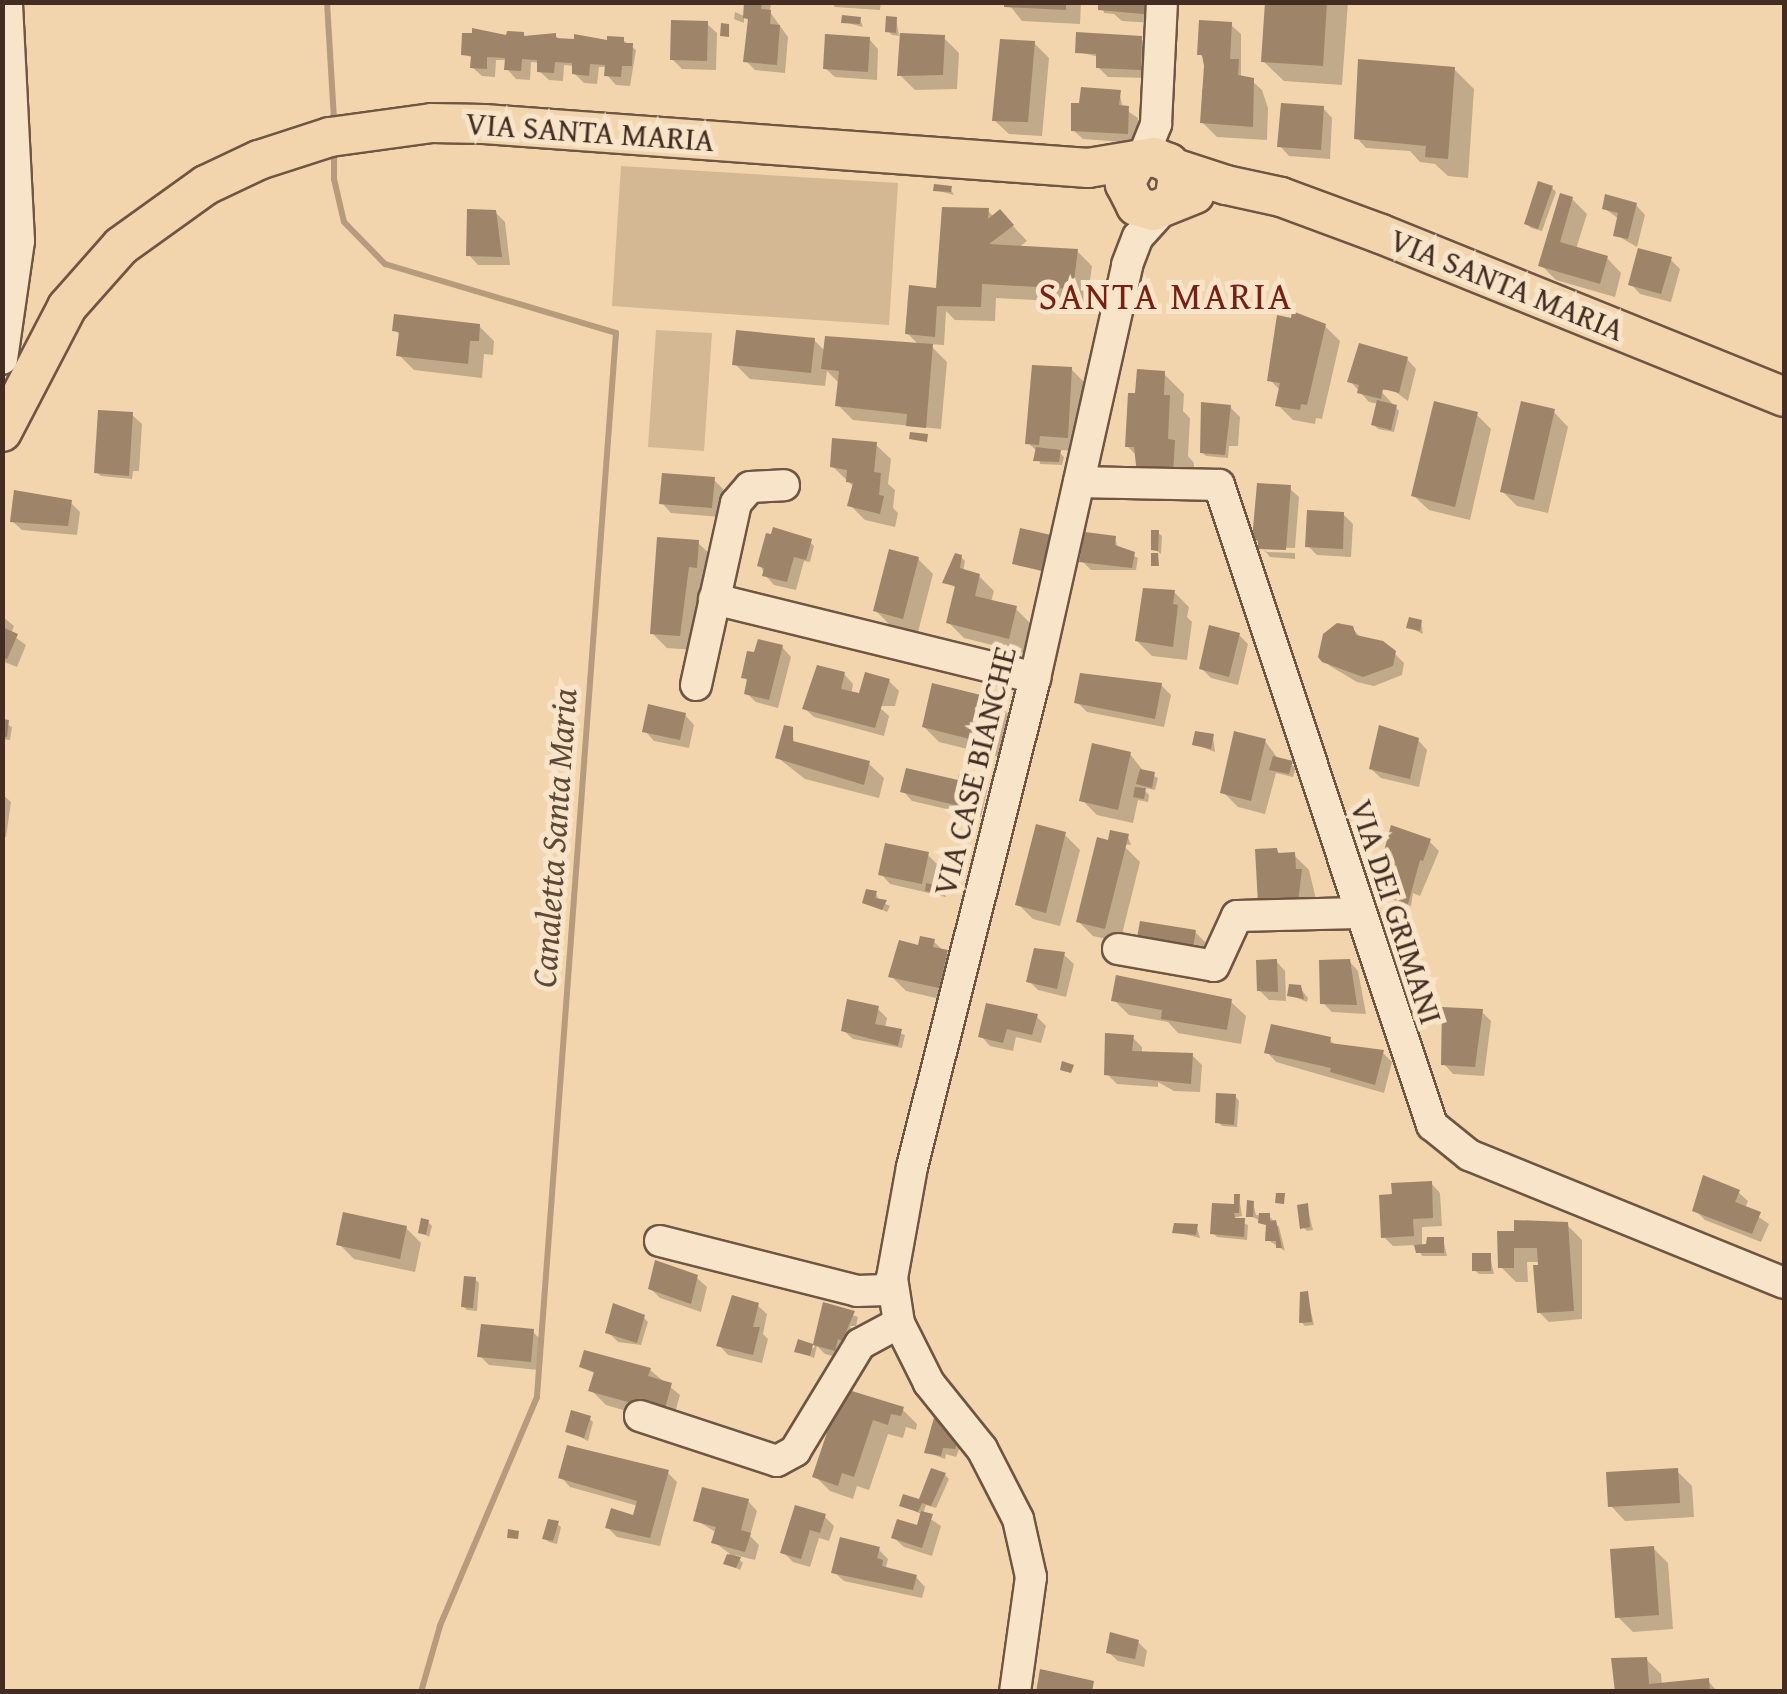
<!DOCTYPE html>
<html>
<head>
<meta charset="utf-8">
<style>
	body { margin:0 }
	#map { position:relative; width:1787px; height:1694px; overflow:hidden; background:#f2d5ac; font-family:"Gentium Book Plus",serif }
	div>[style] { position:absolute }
	.green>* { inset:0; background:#d4b894 }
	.shadow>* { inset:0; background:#0003 }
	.stream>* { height:6px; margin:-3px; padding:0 3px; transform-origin:3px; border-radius:3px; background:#b69c7d }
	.building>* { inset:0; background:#9e8469 }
	.roads { filter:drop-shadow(2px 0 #6f5644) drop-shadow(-2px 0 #6f5644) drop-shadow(0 2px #6f5644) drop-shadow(0 -2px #6f5644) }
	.minor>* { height:30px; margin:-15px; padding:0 15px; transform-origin:15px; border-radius:15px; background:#f7e4c9 }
	.major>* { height:38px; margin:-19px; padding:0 19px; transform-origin:19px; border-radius:19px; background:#f2d5ac }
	span { translate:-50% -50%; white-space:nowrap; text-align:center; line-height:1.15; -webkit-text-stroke:10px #f7e4c9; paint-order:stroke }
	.street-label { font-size:32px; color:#432c21 }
	.water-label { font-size:35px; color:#604838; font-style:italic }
	.quarter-label { font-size:38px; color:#7a1f14; letter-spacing:2.5px }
	.frame { position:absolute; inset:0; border:5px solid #432c21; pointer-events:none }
</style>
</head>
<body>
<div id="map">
	<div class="green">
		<div style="clip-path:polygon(621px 166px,898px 183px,889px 325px,612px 306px)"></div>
		<div style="clip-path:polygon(656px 330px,712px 333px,704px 451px,648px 447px)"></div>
	</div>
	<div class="shadow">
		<div style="clip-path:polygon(746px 2px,771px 2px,770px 12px,788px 37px,785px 73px,755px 70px,746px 61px,750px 22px,745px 17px)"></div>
		<div style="clip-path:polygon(831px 2px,881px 2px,880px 10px,835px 7px)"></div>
		<div style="clip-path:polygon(1007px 2px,1081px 2px,1080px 24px,1022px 21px)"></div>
		<div style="clip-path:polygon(1101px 2px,1154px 2px,1153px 23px,1122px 21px,1114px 14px,1104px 13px)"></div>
		<div style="clip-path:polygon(1268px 2px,1348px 2px,1342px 85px,1284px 81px,1263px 61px)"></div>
		<div style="clip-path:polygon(735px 12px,744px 16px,744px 23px,734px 19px)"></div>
		<div style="clip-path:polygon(860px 19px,863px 27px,844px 22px)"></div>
		<div style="clip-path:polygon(896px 19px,899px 35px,944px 38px,959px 53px,957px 89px,915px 90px,900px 75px,902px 36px,892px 35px,888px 31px)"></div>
		<div style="clip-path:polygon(707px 24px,717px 33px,716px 70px,682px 69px,672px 59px)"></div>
		<div style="clip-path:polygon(1231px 25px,1241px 34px,1241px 78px,1252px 81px,1262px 90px,1268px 108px,1267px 140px,1217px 137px,1202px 122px,1202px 89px,1209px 90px,1205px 60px,1200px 54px)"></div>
		<div style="clip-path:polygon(523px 34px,527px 38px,555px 35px,561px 41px,623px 40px,636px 50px,630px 86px,616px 85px,607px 75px,607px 67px,599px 67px,597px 84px,584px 83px,574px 73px,575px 66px,564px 65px,563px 81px,549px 80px,539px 71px,540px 63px,531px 62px,530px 80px,516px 79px,507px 69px,507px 60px,496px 60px,495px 77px,482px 76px,472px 67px,473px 58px,464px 54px,493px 37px)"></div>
		<div style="clip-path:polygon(869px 39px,878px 49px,877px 80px,835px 77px,825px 68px)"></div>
		<div style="clip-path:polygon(1141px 39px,1151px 48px,1150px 78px,1108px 77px,1098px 67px,1099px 57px,1078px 52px)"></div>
		<div style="clip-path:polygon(1034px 43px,1049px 58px,1042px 136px,1009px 134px,994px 120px)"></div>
		<div style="clip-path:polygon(1454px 69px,1474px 89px,1468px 178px,1448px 176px,1435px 164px,1420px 162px,1410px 151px,1366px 148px,1357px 138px)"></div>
		<div style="clip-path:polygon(1119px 92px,1123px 108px,1138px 118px,1137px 143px,1083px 139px,1073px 130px)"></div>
		<div style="clip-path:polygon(1323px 108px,1332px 118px,1330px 159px,1289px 156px,1280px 146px)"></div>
		<div style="clip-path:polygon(950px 188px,954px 195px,935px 190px)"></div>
		<div style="clip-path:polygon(1552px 188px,1556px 192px,1542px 231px,1531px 228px,1527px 224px)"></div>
		<div style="clip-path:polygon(1572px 199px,1587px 214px,1576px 249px,1607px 258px,1621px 273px,1615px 297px,1556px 280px,1541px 265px)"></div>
		<div style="clip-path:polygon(1636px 205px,1645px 215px,1637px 247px,1616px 235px,1619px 219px,1604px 208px)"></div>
		<div style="clip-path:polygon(988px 211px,994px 217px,1000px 212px,1027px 241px,1018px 248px,1077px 251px,1092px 266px,1087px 303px,996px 298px,995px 321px,955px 320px,946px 311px,944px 345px,929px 344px,947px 362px,941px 429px,853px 420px,838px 405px,840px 384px,827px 371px,825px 386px,750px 379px,735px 364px,814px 340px,826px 352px,920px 346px,907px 333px,941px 290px)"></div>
		<div style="clip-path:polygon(495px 212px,505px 222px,510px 265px,478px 265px,469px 255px)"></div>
		<div style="clip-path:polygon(1670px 259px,1680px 269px,1671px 302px,1640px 294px,1631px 284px)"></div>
		<div style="clip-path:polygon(479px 326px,494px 341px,493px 355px,484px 354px,482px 378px,414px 370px,399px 355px,401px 336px,395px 330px)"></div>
		<div style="clip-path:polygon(1325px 326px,1340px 341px,1322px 419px,1316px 418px,1315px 424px,1293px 420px,1278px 405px,1281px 391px,1270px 380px)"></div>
		<div style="clip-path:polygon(1407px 359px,1416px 369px,1408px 401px,1393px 390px,1380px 390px,1399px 411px,1394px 432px,1378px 429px,1374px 425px,1379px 404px,1369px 402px,1350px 381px)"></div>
		<div style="clip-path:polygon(1071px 369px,1086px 384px,1082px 451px,1057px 450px,1064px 457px,1062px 465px,1040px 464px,1038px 452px,1028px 443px)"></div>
		<div style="clip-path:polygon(1164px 374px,1184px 394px,1183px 411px,1190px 418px,1188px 456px,1194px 463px,1193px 494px,1176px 493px,1166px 499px,1146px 479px,1137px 456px,1127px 446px,1137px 396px)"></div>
		<div style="clip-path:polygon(1230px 407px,1240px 417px,1238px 446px,1229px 446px,1228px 458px,1206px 456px,1202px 452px)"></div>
		<div style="clip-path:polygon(1554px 412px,1568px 427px,1548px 513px,1517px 506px,1502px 491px)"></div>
		<div style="clip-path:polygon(1476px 414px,1491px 429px,1470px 520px,1429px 510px,1414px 496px)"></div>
		<div style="clip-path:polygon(132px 415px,142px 424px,139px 471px,133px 471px,132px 479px,101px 476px,96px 472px)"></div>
		<div style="clip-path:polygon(876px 445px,891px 459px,888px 484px,895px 490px,893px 508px,898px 513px,895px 527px,865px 520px,850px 505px,854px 487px,832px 466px)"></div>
		<div style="clip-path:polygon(714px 480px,723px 489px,721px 517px,671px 513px,662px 503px)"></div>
		<div style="clip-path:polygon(1289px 488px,1299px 497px,1295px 548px,1261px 547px,1267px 552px,1295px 553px,1295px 559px,1270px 557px,1255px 539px)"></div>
		<div style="clip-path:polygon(70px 502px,80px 512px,77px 535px,22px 530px,12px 521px)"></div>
		<div style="clip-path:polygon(1343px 514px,1353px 524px,1351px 557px,1317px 555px,1308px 546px)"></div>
		<div style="clip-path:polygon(1158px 533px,1162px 536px,1161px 554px,1154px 549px)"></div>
		<div style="clip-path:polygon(1050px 538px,1059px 547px,1047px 573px,1015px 563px)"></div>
		<div style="clip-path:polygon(1115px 538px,1118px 548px,1138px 558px,1136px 570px,1091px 570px,1082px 561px)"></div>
		<div style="clip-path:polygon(810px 542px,814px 546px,810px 562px,804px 561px,796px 590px,774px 585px,765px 575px,760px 565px)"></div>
		<div style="clip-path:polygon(698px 543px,713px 557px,711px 582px,703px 581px,695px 650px,667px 648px,652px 633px)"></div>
		<div style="clip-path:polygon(961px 557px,965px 561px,963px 572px,979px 576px,994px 591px,991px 602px,1016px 609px,1031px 624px,1024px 653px,964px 638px,949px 623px,957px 588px,944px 582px)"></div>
		<div style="clip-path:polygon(918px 559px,933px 574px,918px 632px,891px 626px,876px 611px)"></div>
		<div style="clip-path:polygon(1174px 592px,1189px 607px,1187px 617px,1192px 622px,1187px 660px,1152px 656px,1137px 641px)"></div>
		<div style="clip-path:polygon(2px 616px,14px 626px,11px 634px,26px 645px,17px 667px,2px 661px)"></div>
		<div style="clip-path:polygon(1421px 622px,1423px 634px,1409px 627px)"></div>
		<div style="clip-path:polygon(1352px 628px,1362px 639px,1394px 653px,1404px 663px,1402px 675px,1374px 686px,1357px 682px,1330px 666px,1321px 656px)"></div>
		<div style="clip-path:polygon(1239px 635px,1248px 644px,1238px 685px,1211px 678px,1202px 669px)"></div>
		<div style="clip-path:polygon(782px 647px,791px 657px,778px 708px,756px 702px,746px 693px,749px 682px,744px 677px)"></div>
		<div style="clip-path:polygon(844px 674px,853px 684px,851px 695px,860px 699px,889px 681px,899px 691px,895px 706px,878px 706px,889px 716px,884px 736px,814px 717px,804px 708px)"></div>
		<div style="clip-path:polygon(1161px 685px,1171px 695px,1164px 727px,1087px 712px,1077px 702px)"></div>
		<div style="clip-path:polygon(995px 701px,1010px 716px,1000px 757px,939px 742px,924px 727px)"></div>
		<div style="clip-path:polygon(685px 715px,694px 725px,689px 748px,654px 741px,645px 731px)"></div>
		<div style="clip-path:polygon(2px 722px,12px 727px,10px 740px,2px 739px)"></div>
		<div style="clip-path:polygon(792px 730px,794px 744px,869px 764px,884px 778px,879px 798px,805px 779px,782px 761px,778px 757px)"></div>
		<div style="clip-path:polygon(1213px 737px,1215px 752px,1194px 744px)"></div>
		<div style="clip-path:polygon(1418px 740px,1427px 750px,1419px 787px,1381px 778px,1371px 769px)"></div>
		<div style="clip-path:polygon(1265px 741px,1279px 760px,1296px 767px,1293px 777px,1276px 773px,1265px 814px,1238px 807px,1223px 792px)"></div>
		<div style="clip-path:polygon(1130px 754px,1144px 772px,1158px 778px,1155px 790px,1141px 787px,1149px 795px,1148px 802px,1138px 800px,1133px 823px,1097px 815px,1082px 800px)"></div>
		<div style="clip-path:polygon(977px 781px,987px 790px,981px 817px,912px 801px,903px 791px)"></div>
		<div style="clip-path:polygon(2px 794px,11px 802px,6px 837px,2px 836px)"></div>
		<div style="clip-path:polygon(1065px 835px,1080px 850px,1060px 926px,1033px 919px,1018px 904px)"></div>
		<div style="clip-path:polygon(1128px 837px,1131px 845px,1122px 844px,1140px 862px,1120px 942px,1093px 936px,1078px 921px,1109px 843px)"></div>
		<div style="clip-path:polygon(1430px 842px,1439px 851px,1420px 896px,1413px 893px,1411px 906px,1391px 899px,1387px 895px,1390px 886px,1380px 876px)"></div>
		<div style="clip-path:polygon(1276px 850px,1282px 856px,1294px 855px,1309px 870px,1316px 899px,1311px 899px,1312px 916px,1258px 853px)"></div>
		<div style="clip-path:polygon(927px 854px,937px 864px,932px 887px,943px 889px,946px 897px,890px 884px,881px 874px)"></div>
		<div style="clip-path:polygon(876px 893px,879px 901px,890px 906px,887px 912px,865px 902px)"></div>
		<div style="clip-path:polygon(1195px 932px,1205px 942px,1200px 967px,1148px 958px)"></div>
		<div style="clip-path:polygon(933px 941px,961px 967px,953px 1002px,906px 991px,891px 976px)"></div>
		<div style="clip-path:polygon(1064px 955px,1074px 964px,1066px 997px,1038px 990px,1029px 981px)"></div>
		<div style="clip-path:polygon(1276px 961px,1285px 971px,1286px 1001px,1269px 1000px,1259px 990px)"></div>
		<div style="clip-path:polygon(1349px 961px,1358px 971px,1366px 1014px,1332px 1012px,1323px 1003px)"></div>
		<div style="clip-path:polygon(1118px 978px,1231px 1002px,1246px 1016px,1241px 1044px,1178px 1033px,1168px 1022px,1129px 1015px,1114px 1000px)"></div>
		<div style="clip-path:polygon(1300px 988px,1308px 998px,1307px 1002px,1290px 995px)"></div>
		<div style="clip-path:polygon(877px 1008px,887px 1018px,885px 1028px,905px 1035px,902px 1048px,853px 1039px,843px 1030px)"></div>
		<div style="clip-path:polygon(1482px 1012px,1491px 1021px,1484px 1076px,1453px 1074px,1444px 1064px)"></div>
		<div style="clip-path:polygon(1036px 1016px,1046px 1026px,1041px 1043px,1016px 1037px,1013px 1051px,990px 1046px,981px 1036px)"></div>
		<div style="clip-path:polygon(1132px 1037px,1142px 1047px,1142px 1054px,1192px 1055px,1202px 1065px,1200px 1092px,1174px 1091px,1158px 1082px,1158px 1087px,1117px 1084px,1107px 1074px)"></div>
		<div style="clip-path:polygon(1330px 1040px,1336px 1046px,1382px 1052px,1392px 1062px,1384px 1093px,1276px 1062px,1267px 1052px)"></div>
		<div style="clip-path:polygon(1235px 1096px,1239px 1101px,1237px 1127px,1222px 1126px,1218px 1122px)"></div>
		<div style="clip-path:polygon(1431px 1183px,1440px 1193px,1442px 1226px,1422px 1227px,1422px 1247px,1443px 1239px,1447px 1256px,1422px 1256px,1417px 1245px,1393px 1246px,1384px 1237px)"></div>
		<div style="clip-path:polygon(1738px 1192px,1748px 1201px,1745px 1208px,1769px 1224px,1761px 1242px,1705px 1220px,1695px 1210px)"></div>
		<div style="clip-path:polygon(1239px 1197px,1242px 1216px,1232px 1218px,1248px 1225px,1247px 1240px,1217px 1237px,1213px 1233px,1236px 1207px)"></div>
		<div style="clip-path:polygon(1253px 1203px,1256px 1215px,1269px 1216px,1279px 1227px,1285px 1251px,1268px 1240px,1268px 1227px,1260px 1220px,1249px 1216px)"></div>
		<div style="clip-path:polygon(1307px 1206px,1313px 1230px,1307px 1231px,1303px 1227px)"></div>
		<div style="clip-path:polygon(428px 1222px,432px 1226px,429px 1237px,421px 1232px)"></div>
		<div style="clip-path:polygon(1567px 1225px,1582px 1240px,1582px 1319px,1549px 1322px,1539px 1312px,1540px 1262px,1527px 1262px,1528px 1282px,1516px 1282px,1501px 1267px,1516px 1234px)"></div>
		<div style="clip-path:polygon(1197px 1227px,1200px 1238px,1175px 1232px)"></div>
		<div style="clip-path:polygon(406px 1228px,421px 1243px,415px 1272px,354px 1259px,339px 1244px)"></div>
		<div style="clip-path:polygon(1490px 1256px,1494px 1274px,1479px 1274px,1474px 1270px)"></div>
		<div style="clip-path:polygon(697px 1278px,707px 1287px,701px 1312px,660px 1298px,651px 1289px)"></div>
		<div style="clip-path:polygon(475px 1279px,479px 1283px,477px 1311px,467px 1310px,463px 1306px)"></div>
		<div style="clip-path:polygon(1307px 1294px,1314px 1325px,1305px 1326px,1301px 1322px)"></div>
		<div style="clip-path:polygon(757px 1305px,767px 1314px,763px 1334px,768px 1339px,762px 1363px,728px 1355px,719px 1345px)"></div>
		<div style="clip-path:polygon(825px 1305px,858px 1317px,856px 1326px,850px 1326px,854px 1337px,844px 1359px,825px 1354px,817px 1346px,814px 1358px,797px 1351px,814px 1348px)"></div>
		<div style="clip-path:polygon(644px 1318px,648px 1322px,641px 1345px,618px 1342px,608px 1332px)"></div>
		<div style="clip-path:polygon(533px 1332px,542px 1341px,539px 1370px,489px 1365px,480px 1356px)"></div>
		<div style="clip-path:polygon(582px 1367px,650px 1370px,680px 1395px,673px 1420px,654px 1419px,606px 1405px,591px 1390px,596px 1374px)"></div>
		<div style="clip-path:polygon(843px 1391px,902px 1409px,917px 1424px,916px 1430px,906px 1427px,903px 1438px,888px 1434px,869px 1490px,857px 1486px,853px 1499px,830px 1491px,815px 1476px)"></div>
		<div style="clip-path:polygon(938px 1411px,962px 1442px,956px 1457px,946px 1454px,945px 1459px,926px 1452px)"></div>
		<div style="clip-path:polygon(589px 1418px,593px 1422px,588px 1441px,568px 1431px)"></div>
		<div style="clip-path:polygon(1677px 1471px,1692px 1486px,1694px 1517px,1625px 1521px,1611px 1506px)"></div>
		<div style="clip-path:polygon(668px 1473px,677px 1482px,660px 1546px,617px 1537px,607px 1527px,635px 1517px,638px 1506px,570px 1487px,561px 1477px)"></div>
		<div style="clip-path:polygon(945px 1475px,949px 1479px,936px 1508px,926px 1505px,923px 1514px,941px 1526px,932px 1556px,904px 1547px,894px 1538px,919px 1528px,923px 1515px,902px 1505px,921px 1502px)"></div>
		<div style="clip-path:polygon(748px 1501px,757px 1511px,750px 1536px,759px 1545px,755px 1560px,735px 1555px,743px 1563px,740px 1570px,726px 1563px,730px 1554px,714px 1542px,717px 1533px,696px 1520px)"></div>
		<div style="clip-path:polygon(824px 1516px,834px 1526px,829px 1541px,819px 1538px,810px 1567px,793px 1562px,783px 1552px)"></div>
		<div style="clip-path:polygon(557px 1524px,561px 1527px,557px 1544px,549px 1542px,545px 1539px)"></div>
		<div style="clip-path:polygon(1653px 1548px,1668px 1563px,1673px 1629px,1633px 1632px,1618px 1617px)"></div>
		<div style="clip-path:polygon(878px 1549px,888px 1559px,886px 1567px,891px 1571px,916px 1577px,925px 1587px,922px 1598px,844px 1581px,834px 1572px)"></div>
		<div style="clip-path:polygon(1138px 1642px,1147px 1651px,1144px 1667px,1118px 1661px,1108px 1652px)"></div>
		<div style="clip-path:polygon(1646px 1659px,1661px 1674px,1662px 1685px,1708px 1681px,1718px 1692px,1617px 1692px)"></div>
	</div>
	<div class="stream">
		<div style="left:327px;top:2px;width:117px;rotate:86.6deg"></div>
		<div style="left:334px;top:154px;width:25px;rotate:90deg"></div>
		<div style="left:334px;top:179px;width:44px;rotate:76.9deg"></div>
		<div style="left:344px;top:222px;width:59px;rotate:45.7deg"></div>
		<div style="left:385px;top:264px;width:241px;rotate:16.6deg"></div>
		<div style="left:616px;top:333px;width:1067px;rotate:94.25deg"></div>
		<div style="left:537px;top:1397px;width:249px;rotate:113deg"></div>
		<div style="left:440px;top:1626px;width:69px;rotate:106.1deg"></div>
	</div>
	<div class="building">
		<div style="clip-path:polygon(744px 2px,762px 2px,761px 9px,771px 10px,770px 24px,780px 25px,777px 65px,743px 62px,748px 19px,743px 18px)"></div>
		<div style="clip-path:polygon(1004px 2px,1066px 2px,1066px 10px,1004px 7px)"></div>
		<div style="clip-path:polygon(1098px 2px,1145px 2px,1144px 14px,1098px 10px)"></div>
		<div style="clip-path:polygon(1265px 2px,1327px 2px,1323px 66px,1261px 62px)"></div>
		<div style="clip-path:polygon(842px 15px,861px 17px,860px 24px,841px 23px)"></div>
		<div style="clip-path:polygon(886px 16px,897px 17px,896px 33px,885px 32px)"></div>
		<div style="clip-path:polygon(671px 20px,708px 21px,707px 61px,670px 60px)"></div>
		<div style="clip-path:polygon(1199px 20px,1232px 22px,1230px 59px,1239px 59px,1238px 75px,1254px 78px,1253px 127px,1200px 123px,1204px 66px,1202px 55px,1197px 55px)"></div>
		<div style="clip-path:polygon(721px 23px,729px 24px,729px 37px,720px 36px)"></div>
		<div style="clip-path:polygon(472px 28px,506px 35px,507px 31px,524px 32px,524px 36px,556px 33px,556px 38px,574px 39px,574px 34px,607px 40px,607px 36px,624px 37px,624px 43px,633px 43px,632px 66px,622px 66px,621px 77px,604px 76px,605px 65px,590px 64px,589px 76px,572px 74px,572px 63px,555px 62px,554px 73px,537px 72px,537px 60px,522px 59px,521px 71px,504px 70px,505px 58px,487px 57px,487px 69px,470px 68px,471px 56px,461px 55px,462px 33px,472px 33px)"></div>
		<div style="clip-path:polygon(1076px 32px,1142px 36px,1141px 70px,1096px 68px,1096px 54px,1075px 53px)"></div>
		<div style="clip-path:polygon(900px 33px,945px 35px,943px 75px,897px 76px)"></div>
		<div style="clip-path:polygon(825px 34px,870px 37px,868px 72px,823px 69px)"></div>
		<div style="clip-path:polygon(1000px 39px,1035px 41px,1028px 122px,992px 121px)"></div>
		<div style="clip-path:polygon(1358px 59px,1455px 67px,1448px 159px,1425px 157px,1426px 146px,1354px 139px)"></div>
		<div style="clip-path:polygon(1081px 87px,1121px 90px,1119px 105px,1129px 106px,1128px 134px,1071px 131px,1071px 103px,1079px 103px)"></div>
		<div style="clip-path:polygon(1281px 103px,1324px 106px,1321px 150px,1277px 147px)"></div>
		<div style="clip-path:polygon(1538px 181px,1553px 186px,1538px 229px,1524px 224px)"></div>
		<div style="clip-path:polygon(934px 184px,952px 186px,951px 192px,933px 191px)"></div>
		<div style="clip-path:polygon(1560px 193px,1573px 197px,1560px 242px,1608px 256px,1600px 284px,1538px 266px)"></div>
		<div style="clip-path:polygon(1605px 194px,1637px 203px,1628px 239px,1613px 236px,1618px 213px,1602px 209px)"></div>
		<div style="clip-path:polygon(942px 207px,989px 208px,988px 219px,1000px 209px,1014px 225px,989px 244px,1078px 249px,1073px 289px,982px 284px,981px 307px,937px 306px,935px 337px,905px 334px,909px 285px,936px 288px)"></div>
		<div style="clip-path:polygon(467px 209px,496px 210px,502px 257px,466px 256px)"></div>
		<div style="clip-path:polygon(1638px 248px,1672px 257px,1661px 294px,1628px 285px)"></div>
		<div style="clip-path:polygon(1292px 311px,1326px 324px,1307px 405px,1301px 404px,1300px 410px,1275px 406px,1280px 383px,1267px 381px,1277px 315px,1291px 318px)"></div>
		<div style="clip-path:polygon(394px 314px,480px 324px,479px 341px,470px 341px,468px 364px,396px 356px,399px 332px,392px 331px)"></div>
		<div style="clip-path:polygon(736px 330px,815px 338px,811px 373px,732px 365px)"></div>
		<div style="clip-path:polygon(825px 336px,933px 344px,926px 428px,906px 426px,907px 414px,835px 406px,839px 371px,821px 369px)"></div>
		<div style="clip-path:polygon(1359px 343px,1408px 357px,1399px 393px,1383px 389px,1381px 399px,1357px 393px,1359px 385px,1347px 382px)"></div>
		<div style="clip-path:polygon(1032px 365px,1072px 367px,1068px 438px,1040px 436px,1039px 445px,1025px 444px)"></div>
		<div style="clip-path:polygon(1137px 369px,1165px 371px,1164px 395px,1170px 395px,1168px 439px,1175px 440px,1173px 475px,1137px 474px,1134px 447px,1125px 447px,1128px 393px,1135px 393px)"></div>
		<div style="clip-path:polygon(1377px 400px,1397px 405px,1391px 430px,1371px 425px)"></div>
		<div style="clip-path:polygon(1434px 401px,1478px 412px,1455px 507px,1411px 496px)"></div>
		<div style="clip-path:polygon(1521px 401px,1555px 409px,1534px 500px,1500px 492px)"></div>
		<div style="clip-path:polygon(1201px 402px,1231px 405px,1225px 455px,1200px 453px)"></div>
		<div style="clip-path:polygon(98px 410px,133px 412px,129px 476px,94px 473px)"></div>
		<div style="clip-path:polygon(910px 432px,928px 434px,927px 442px,909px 439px)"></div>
		<div style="clip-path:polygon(832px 438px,877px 442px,874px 472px,881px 473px,879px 495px,884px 496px,880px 514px,847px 506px,853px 483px,846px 482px,847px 470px,830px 467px)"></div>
		<div style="clip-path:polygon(1036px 447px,1061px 450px,1059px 462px,1033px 461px)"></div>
		<div style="clip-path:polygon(662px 473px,715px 477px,712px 508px,659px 504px)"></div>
		<div style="clip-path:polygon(1257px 483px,1291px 485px,1286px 550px,1258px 549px,1258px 540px,1252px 540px)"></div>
		<div style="clip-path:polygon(14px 490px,72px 500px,68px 526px,10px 522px)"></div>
		<div style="clip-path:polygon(1307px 510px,1344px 512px,1343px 549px,1305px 547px)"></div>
		<div style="clip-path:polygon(773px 527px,812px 539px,806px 560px,794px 557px,787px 582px,762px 576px,764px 568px,757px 566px,766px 533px,771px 534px)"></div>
		<div style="clip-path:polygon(1020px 528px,1051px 535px,1043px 571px,1012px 564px)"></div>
		<div style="clip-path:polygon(1151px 530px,1159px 530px,1158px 551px,1151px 550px)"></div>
		<div style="clip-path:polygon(1085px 532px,1116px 536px,1115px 545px,1135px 552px,1132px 568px,1079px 562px)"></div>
		<div style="clip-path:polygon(657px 537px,699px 540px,697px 568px,689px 567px,680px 636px,650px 634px)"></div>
		<div style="clip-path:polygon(889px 549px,919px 557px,903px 619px,873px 611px)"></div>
		<div style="clip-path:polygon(955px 553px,962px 555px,960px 568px,980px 574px,975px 596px,1017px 606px,1009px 639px,946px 623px,955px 586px,942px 583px)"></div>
		<div style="clip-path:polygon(1151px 553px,1158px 553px,1159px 566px,1151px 566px)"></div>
		<div style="clip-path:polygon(1143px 588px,1175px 590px,1173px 604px,1178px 605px,1173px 647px,1135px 641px)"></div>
		<div style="clip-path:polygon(1409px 617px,1422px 620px,1420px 631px,1406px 628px)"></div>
		<div style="clip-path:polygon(1337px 623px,1353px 626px,1356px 635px,1383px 641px,1396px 651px,1393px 666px,1363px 677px,1322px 662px,1318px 657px,1323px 634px)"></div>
		<div style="clip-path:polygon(1209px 625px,1240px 633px,1229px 677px,1199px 669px)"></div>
		<div style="clip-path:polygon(2px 627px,18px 634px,7px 659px,2px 657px)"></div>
		<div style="clip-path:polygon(758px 639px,783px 645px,769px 700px,744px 694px,747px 679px,741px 678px,747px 651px,754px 652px)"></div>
		<div style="clip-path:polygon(817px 665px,845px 672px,841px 689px,859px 693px,865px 672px,890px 679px,875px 728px,802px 709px)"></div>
		<div style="clip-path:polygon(1080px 673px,1162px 683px,1155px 719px,1074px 703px)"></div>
		<div style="clip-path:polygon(932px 683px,997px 699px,986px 743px,922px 727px)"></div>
		<div style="clip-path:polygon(648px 704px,686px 713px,680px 740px,642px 732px)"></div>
		<div style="clip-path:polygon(2px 719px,9px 720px,7px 737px,2px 737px)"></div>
		<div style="clip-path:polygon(784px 725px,793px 727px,793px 741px,870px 761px,864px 785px,775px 758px)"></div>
		<div style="clip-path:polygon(1379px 725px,1419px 738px,1410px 779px,1369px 769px)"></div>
		<div style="clip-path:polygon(1195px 731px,1214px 734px,1211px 749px,1192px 745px)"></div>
		<div style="clip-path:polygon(1234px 731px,1266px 739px,1251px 801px,1220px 793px)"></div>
		<div style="clip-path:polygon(1092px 743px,1131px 752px,1118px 810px,1079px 801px)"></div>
		<div style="clip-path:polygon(1273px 756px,1293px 761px,1289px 774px,1269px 770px)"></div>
		<div style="clip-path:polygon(906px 768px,958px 780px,959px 774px,979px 778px,972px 809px,900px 792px)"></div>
		<div style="clip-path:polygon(1140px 769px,1155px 772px,1152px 788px,1136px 784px)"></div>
		<div style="clip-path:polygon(1135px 787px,1146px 788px,1144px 799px,1133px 797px)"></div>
		<div style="clip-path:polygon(1036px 824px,1066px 832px,1046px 913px,1015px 905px)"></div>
		<div style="clip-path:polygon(1391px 825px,1431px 839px,1423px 861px,1420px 860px,1408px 904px,1384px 896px,1389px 880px,1377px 877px)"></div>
		<div style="clip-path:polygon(1110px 830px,1129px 834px,1105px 929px,1076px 922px,1097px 837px,1108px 840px)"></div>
		<div style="clip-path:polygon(885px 843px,929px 852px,922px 884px,878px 875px)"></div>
		<div style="clip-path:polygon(1277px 848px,1278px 853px,1295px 852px,1296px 869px,1302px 869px,1298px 902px,1258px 904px,1255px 849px)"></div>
		<div style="clip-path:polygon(926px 883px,944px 887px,943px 894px,925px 891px)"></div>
		<div style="clip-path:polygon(866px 889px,877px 891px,875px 898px,887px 900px,882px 910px,862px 903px)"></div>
		<div style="clip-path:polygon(1140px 921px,1196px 930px,1191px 959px,1135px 949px)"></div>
		<div style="clip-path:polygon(920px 936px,935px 939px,933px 947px,948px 950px,939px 988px,888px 977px,899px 940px,918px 945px)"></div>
		<div style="clip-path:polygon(1034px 948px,1065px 952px,1057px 989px,1026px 982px)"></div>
		<div style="clip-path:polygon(1277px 959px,1278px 992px,1257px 991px,1256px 960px)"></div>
		<div style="clip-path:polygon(1350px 959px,1357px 1005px,1320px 1004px,1319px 960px)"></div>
		<div style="clip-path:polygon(1116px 975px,1232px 999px,1227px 1030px,1161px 1019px,1162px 1010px,1111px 1001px)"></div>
		<div style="clip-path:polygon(1289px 984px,1301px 985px,1304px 999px,1287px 996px)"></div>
		<div style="clip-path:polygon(847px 999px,879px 1006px,875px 1024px,902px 1029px,898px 1046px,841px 1031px)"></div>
		<div style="clip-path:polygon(986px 1003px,1038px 1014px,1032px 1035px,1007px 1029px,1003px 1043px,978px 1037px)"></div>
		<div style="clip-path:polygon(1442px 1007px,1483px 1009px,1475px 1067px,1441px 1065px)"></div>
		<div style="clip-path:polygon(1271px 1024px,1331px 1037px,1330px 1043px,1384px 1050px,1375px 1085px,1330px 1072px,1331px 1068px,1264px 1053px)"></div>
		<div style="clip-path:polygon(1105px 1033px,1134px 1035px,1132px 1051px,1193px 1053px,1191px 1084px,1104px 1075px)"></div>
		<div style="clip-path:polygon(1062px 1061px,1074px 1065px,1071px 1073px,1060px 1070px)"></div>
		<div style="clip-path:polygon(1216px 1093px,1236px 1094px,1234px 1125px,1215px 1123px)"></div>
		<div style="clip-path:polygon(1703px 1175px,1740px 1190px,1735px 1202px,1761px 1212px,1752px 1234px,1692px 1211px)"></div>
		<div style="clip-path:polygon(1432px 1181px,1433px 1218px,1413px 1219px,1414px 1236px,1381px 1238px,1379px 1195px,1392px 1194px,1391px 1183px)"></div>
		<div style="clip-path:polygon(1276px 1193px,1285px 1193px,1284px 1204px,1275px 1203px)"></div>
		<div style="clip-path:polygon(1234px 1194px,1240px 1194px,1239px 1213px,1234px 1213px,1235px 1218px,1245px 1218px,1244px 1237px,1210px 1234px,1212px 1203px,1234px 1204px)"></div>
		<div style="clip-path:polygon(1247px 1200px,1254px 1201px,1253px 1217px,1246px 1217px)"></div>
		<div style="clip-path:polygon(1308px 1203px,1310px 1227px,1300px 1229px,1297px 1205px)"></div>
		<div style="clip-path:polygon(343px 1212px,407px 1226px,400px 1259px,336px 1245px)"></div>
		<div style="clip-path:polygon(1259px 1213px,1270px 1213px,1270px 1221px,1276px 1220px,1282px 1248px,1276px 1248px,1276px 1241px,1265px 1241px,1266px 1225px,1258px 1223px)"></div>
		<div style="clip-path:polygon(421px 1218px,429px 1220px,426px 1235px,418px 1233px)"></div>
		<div style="clip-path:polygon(1514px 1220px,1568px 1222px,1574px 1311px,1537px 1313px,1533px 1265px,1538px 1265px,1537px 1248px,1514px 1248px,1514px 1268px,1498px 1268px,1497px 1231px,1514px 1231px)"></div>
		<div style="clip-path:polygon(1174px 1223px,1198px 1224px,1196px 1235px,1172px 1233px)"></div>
		<div style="clip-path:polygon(1427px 1237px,1444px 1237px,1444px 1253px,1416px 1253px,1414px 1245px,1426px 1244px)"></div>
		<div style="clip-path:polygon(1472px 1253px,1491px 1253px,1491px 1271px,1472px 1271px)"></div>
		<div style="clip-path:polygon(655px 1260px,698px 1275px,691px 1304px,648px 1289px)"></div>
		<div style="clip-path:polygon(464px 1276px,476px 1277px,473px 1308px,461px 1307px)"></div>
		<div style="clip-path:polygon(1308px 1291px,1312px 1322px,1299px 1323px,1300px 1292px)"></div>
		<div style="clip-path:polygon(732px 1295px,759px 1303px,753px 1327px,760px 1327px,753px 1355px,716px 1346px)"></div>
		<div style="clip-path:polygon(823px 1302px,855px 1311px,842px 1341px,838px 1339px,835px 1351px,813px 1345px,810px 1356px,794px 1352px,798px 1339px,813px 1344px)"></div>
		<div style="clip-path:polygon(613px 1303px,645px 1315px,637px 1343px,605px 1333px)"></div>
		<div style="clip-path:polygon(481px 1324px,534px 1329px,531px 1362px,477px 1357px)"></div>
		<div style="clip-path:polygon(584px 1350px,651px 1368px,648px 1376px,672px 1383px,664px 1412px,588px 1391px,594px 1372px,579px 1367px)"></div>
		<div style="clip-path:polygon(842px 1388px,904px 1407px,901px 1416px,891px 1414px,888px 1425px,873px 1420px,854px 1477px,842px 1473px,838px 1486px,812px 1477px)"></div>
		<div style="clip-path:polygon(937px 1407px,960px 1435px,955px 1449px,943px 1448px,941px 1456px,924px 1453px)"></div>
		<div style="clip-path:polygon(571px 1410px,591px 1416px,584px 1438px,565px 1432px)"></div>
		<div style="clip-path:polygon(567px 1445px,669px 1470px,650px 1538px,605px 1528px,611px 1508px,633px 1515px,637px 1501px,558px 1478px)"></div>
		<div style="clip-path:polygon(931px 1468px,946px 1473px,931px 1506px,922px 1503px,918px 1512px,899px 1506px,903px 1494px,919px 1499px)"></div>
		<div style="clip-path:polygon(1678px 1468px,1680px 1503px,1608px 1507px,1606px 1472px)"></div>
		<div style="clip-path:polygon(702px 1487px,749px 1499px,741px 1530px,751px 1533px,745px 1552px,711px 1543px,716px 1527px,693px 1521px)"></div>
		<div style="clip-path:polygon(795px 1505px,826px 1514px,820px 1533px,810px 1530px,801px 1559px,780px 1553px)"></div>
		<div style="clip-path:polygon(921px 1511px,933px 1514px,922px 1548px,891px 1538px,897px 1519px,917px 1525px)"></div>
		<div style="clip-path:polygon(548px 1519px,559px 1521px,553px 1541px,542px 1539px)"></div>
		<div style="clip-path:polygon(508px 1529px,519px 1531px,518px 1539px,507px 1538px)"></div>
		<div style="clip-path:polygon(840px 1537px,880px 1547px,877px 1558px,883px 1560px,882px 1566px,917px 1575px,913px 1590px,831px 1573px)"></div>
		<div style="clip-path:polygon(1654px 1546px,1659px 1615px,1615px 1618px,1610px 1549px)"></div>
		<div style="clip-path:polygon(727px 1554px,741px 1557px,736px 1568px,723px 1564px)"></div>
		<div style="clip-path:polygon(1110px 1632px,1139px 1640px,1135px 1659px,1106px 1653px)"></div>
		<div style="clip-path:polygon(1647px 1657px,1649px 1684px,1709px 1678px,1710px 1692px,1615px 1692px,1611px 1658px)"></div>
		<div style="clip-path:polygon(1040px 1669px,1094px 1681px,1092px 1692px,1036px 1692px)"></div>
	</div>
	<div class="roads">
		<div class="minor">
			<div style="left:1142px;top:159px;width:38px;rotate:-68deg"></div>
			<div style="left:1156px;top:124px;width:122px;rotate:-87.2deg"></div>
			<div style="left:2px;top:359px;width:119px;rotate:-81.8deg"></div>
			<div style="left:19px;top:241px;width:239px;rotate:-92.9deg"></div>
			<div style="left:1079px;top:482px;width:140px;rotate:1.2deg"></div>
			<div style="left:1219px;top:485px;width:675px;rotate:71.59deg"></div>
			<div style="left:1432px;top:1125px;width:48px;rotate:39deg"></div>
			<div style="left:1469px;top:1155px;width:340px;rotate:22.1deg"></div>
			<div style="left:714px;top:599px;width:331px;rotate:13.8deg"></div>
			<div style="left:696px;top:685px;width:186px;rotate:-77.6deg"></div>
			<div style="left:736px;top:503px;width:21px;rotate:-49deg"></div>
			<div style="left:750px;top:487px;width:34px;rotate:-3deg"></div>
			<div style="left:1118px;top:949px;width:97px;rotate:10deg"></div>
			<div style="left:1214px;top:966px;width:55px;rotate:-65.3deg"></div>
			<div style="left:1237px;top:916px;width:122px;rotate:-1.4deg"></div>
			<div style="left:660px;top:1241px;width:203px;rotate:14.2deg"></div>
			<div style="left:857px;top:1291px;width:36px;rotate:-2deg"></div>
			<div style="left:640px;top:1416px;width:144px;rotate:18.2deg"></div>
			<div style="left:777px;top:1461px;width:21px;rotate:-29deg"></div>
			<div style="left:795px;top:1451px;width:125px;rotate:-58.7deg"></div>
			<div style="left:860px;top:1344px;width:44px;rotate:-28.3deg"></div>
			<div style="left:1015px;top:1692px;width:116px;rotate:-82.1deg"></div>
			<div style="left:1031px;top:1577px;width:59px;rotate:-102.6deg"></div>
			<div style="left:1018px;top:1519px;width:79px;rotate:-117.2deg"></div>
			<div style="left:982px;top:1449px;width:85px;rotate:-128.8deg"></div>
			<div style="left:929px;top:1383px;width:67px;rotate:-116.6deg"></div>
			<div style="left:899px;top:1323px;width:46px;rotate:-98.8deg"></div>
			<div style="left:892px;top:1278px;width:113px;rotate:-79.8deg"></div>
			<div style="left:912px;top:1167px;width:504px;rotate:-75.88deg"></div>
			<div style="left:1035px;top:678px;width:423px;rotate:-77.4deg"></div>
			<div style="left:1127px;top:265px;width:30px;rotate:-69deg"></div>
			<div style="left:1138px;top:237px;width:36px;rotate:-48deg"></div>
		</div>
		<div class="major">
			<div style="left:1136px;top:163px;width:24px;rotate:118deg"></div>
			<div style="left:1125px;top:184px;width:25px;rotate:63deg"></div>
			<div style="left:1136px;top:206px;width:18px;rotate:16deg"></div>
			<div style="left:1153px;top:211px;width:45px;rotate:-22deg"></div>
			<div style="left:1174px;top:168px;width:55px;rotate:18.1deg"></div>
			<div style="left:1226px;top:185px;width:56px;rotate:12.3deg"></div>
			<div style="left:1281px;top:197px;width:107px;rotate:20.3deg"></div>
			<div style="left:1381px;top:234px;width:435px;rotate:22deg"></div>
			<div style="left:2px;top:432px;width:141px;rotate:-62.5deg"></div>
			<div style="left:67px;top:307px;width:81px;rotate:-48.5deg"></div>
			<div style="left:121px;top:246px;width:105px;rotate:-35.7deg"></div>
			<div style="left:206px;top:185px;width:59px;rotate:-25.3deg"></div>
			<div style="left:259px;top:160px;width:75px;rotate:-17.9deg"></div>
			<div style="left:330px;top:137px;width:103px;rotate:-7.8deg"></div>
			<div style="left:432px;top:123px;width:52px;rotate:1.1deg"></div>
			<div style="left:484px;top:124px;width:606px;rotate:4.17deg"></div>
			<div style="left:1088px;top:168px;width:67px;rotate:-9.5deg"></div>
			<div style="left:1154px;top:157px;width:16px;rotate:22deg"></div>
			<div style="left:1169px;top:163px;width:16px;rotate:55deg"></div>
			<div style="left:1178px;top:176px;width:24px;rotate:99deg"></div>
		</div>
	</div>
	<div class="street-label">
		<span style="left:590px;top:132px;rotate:4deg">VIA SANTA MARIA</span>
		<span style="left:1507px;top:285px;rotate:22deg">VIA SANTA MARIA</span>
		<span style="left:975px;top:771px;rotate:-76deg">VIA CASE BIANCHE</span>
		<span style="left:1396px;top:912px;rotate:72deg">VIA DEI GRIMANI</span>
	</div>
	<div class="water-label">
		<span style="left:554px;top:838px;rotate:-86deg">Canaletta Santa Maria</span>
	</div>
	<div class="quarter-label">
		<span style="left:1166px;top:296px">SANTA MARIA</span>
	</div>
	<div class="frame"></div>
</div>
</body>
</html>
